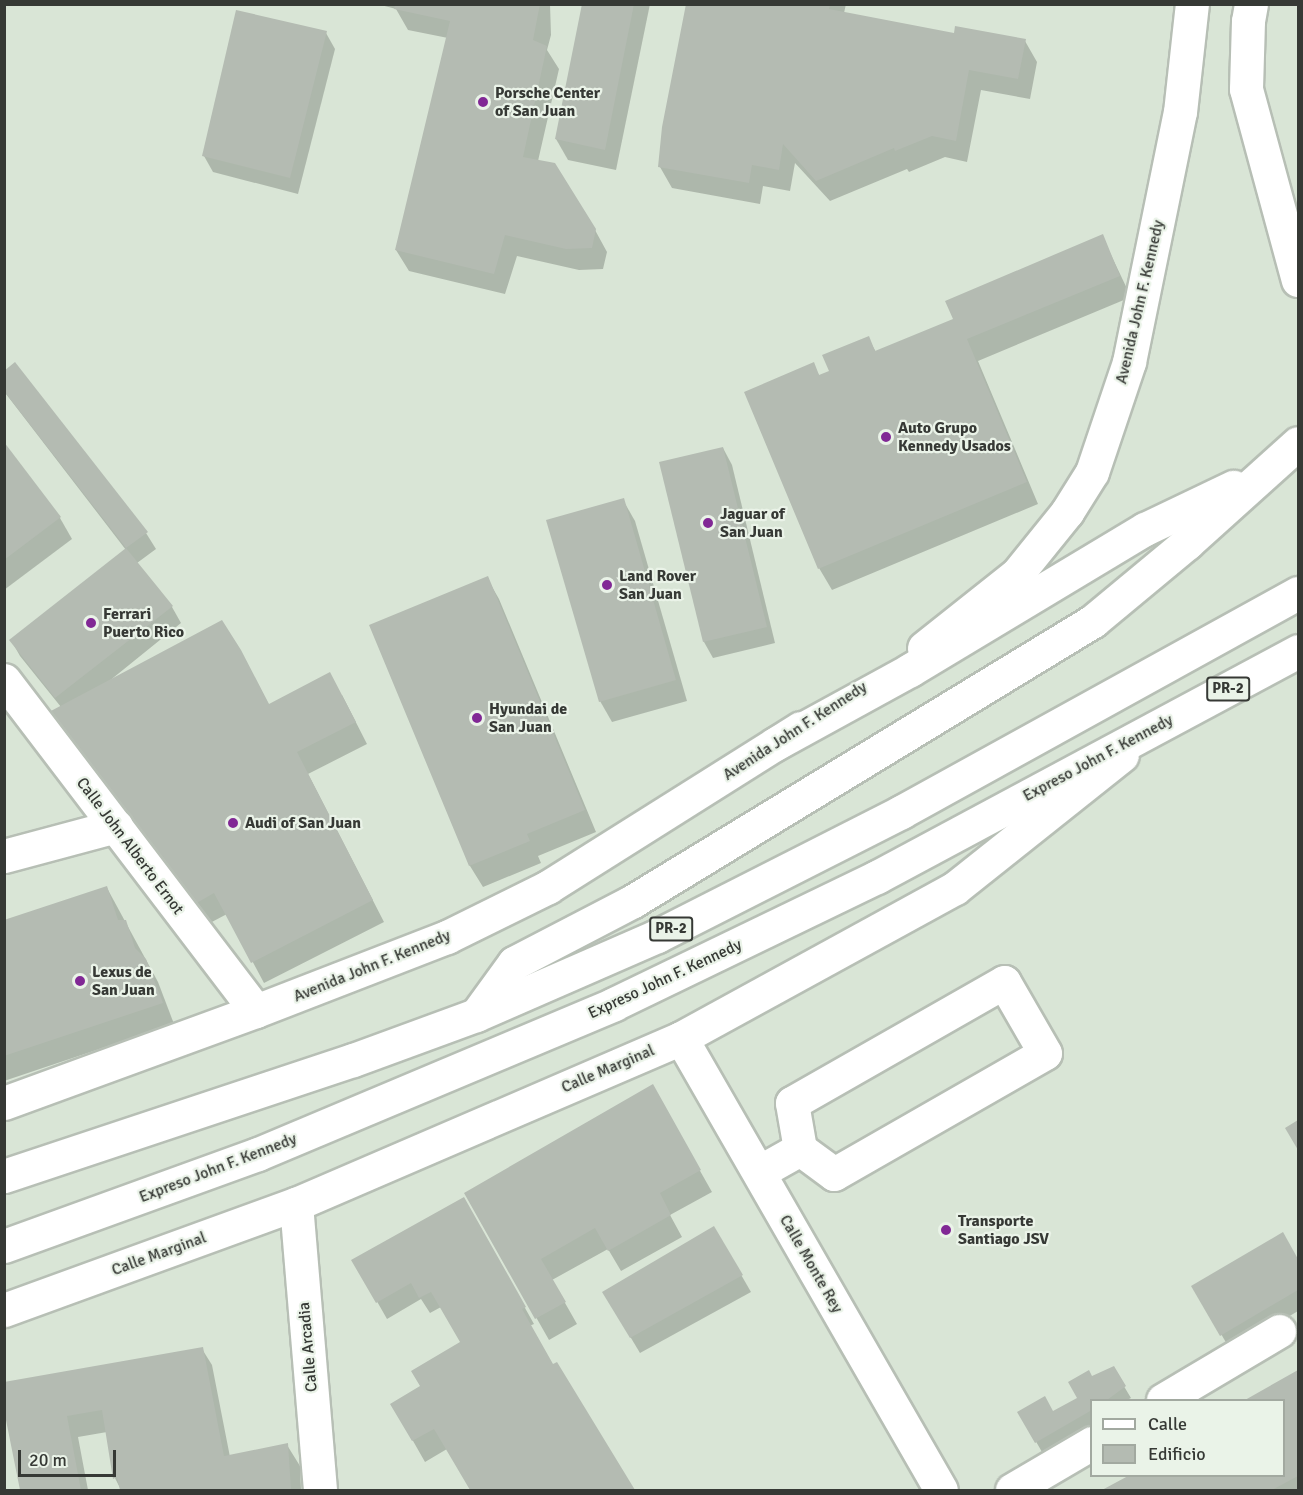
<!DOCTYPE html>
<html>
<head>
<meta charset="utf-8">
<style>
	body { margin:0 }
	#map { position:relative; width:1303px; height:1495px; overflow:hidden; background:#eaf3e8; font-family:Signika,sans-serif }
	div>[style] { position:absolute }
	.built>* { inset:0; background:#d9e5d6 }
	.shadow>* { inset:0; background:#0003 }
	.building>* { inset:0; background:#b4bbb2 }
	.roads { filter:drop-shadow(2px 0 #b7bfb5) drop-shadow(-2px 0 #b7bfb5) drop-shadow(0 2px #b7bfb5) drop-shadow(0 -2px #b7bfb5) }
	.minor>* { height:33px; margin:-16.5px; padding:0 16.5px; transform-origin:16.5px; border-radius:16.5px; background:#fff }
	.highway>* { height:33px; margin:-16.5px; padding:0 16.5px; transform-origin:16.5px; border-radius:16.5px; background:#fff }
	.dots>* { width:16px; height:16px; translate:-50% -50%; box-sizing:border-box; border:3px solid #eaf3e8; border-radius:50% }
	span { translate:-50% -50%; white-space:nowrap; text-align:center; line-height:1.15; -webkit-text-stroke:4.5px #eaf3e8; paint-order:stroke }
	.shield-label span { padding:2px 4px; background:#eaf3e8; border:2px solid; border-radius:4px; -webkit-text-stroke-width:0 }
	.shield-label { font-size:15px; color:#363935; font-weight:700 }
	.poi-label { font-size:16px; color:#363935; font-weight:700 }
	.left { translate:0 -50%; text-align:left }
	.street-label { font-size:16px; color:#363935 }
	.frame { position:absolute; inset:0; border:6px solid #363935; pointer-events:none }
	.legend { position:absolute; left:1090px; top:1399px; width:195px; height:78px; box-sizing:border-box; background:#eaf3e8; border:2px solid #a2a9a0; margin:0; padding:8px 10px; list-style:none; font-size:18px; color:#363935 }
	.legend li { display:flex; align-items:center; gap:12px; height:30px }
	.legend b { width:30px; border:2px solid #a2a9a0 }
	.scale { position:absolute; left:18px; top:1450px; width:98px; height:27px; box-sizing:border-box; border:3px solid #363935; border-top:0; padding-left:8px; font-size:18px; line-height:21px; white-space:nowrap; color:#363935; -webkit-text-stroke:4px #eaf3e8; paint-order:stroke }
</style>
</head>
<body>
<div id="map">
	<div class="built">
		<div style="clip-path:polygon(evenodd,5px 5px,1298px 5px,1298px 1490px,5px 1490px,5px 5px,1092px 1400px,1284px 1400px,1284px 1476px,1092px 1476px,1092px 1400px)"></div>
	</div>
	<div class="shadow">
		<div style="clip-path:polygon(377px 4px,550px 4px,551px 35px,547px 50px,559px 69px,538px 161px,595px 230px,607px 252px,603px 269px,579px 270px,517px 256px,505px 294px,409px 271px,396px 250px,448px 38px,408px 30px,396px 9px)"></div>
		<div style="clip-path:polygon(584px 4px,650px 4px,616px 170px,568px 160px,556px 139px)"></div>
		<div style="clip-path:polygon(688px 4px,846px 4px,844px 13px,955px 35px,1025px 41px,1037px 62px,1030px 99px,981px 90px,967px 162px,945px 157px,909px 172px,907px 169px,830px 201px,795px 163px,790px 191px,763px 186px,760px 204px,672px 188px,660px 167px)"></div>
		<div style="clip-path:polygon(326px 33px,335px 49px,298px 194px,213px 172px,204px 156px)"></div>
		<div style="clip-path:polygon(1102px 236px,1131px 297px,978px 361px,1038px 504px,832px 590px,819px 568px,746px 392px,813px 364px,820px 377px,831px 372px,868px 338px,876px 352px,955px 319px)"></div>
		<div style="clip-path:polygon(4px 372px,146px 533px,156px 549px,137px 563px,172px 607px,181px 623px,108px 682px,240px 651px,269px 705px,342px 695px,367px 744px,308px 774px,384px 922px,264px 983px,227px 914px,208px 924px,61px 707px,20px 656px,11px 640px,126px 550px,6px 394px)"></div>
		<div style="clip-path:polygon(4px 445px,60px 518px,72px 539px,4px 590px)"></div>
		<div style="clip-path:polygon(723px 448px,732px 465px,775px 643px,713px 658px,704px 642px)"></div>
		<div style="clip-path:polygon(623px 500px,635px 521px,687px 701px,612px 722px,600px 701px)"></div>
		<div style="clip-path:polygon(487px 578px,499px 599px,596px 832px,538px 856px,541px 863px,483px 887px,470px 866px,371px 626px)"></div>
		<div style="clip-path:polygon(107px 888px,158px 982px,174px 1024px,4px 1081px,4px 922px)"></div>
		<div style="clip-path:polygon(652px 1086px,712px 1192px,670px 1215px,682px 1237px,621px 1271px,608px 1249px,552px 1280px,577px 1324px,549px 1340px,466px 1194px)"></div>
		<div style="clip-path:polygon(464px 1199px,534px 1324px,529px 1326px,553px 1366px,633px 1490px,472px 1490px,447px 1449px,425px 1462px,392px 1404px,422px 1386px,462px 1344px,441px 1307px,430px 1313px,421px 1299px,387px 1319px,354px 1261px)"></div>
		<div style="clip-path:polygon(714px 1228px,751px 1292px,640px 1353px,604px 1293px)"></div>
		<div style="clip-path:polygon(1282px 1234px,1298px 1262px,1298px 1311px,1231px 1351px,1193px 1286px)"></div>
		<div style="clip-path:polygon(202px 1349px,212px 1365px,230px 1457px,287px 1445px,300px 1466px,301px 1490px,121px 1490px,115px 1478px,107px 1432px,78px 1437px,88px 1490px,22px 1490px,4px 1403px,4px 1383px)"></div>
		<div style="clip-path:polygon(1113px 1368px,1131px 1398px,1127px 1400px,1092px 1400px,1092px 1424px,1042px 1452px,1019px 1412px,1053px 1413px,1079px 1398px,1091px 1377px)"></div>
		<div style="clip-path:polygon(1298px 1372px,1298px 1490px,1105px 1490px,1131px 1476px,1284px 1476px,1284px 1400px,1250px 1400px)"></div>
	</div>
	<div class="building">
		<div style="clip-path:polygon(395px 4px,540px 4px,533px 40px,547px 46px,523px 157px,555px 163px,596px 229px,592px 248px,566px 249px,505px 235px,494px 274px,395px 250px,450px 21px,394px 9px)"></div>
		<div style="clip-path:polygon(582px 4px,634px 4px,605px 150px,555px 139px)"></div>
		<div style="clip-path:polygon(686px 4px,830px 4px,829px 9px,954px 33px,955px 26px,1026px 39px,1018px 79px,969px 70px,956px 141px,932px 136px,895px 151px,894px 148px,816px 181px,783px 144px,779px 170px,752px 165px,749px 183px,658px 167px,662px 127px)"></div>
		<div style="clip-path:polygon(236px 10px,327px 31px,290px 178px,202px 156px)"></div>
		<div style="clip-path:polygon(1103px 234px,1120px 276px,967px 339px,1027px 482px,818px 569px,744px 392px,814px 362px,819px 375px,829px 371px,822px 355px,869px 336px,875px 351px,953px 319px,945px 301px)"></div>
		<div style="clip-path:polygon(15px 362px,148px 532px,126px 548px,4px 391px,4px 371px)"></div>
		<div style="clip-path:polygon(4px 442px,61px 517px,4px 560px)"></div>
		<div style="clip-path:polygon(723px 447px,767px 627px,703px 642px,659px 462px)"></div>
		<div style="clip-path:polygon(624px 498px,676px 680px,599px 702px,546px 520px)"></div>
		<div style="clip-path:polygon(126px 548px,173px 606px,55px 698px,9px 640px)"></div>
		<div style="clip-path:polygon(488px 576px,585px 810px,527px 834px,530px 841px,469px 866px,369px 625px)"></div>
		<div style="clip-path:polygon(222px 620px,241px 650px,269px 704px,330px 672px,356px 722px,297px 752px,373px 900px,251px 963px,214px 893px,195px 904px,49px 712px)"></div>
		<div style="clip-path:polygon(107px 886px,118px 920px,126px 920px,135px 948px,146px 959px,163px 1003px,4px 1056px,4px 920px)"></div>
		<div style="clip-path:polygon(653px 1084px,701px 1170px,660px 1193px,671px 1215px,608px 1251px,595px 1228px,541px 1259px,566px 1302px,535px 1319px,464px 1193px)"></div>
		<div style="clip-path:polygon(1298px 1120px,1298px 1150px,1285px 1128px)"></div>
		<div style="clip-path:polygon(464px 1197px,526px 1307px,522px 1309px,553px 1364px,557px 1362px,635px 1490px,470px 1490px,434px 1429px,412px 1441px,390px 1404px,420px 1386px,411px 1371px,460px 1342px,431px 1292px,419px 1298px,411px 1283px,376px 1303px,351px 1260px)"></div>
		<div style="clip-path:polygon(714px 1226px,743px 1275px,630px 1338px,602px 1292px)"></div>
		<div style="clip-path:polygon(1283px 1232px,1298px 1259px,1298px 1290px,1220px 1336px,1191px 1286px)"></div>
		<div style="clip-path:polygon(203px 1347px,224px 1456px,288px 1443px,291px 1490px,120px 1490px,117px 1477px,113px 1479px,102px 1410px,67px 1416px,81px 1490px,20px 1490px,4px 1410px,4px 1382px)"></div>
		<div style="clip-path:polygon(1114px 1366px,1126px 1386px,1107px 1400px,1092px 1400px,1092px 1410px,1035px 1443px,1017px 1412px,1045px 1396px,1053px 1411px,1077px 1398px,1068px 1382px,1089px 1370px,1092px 1376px)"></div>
		<div style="clip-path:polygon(1298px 1370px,1298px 1476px,1272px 1490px,1102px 1490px,1128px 1476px,1284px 1476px,1284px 1400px,1245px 1400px)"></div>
	</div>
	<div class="roads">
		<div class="minor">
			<div style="left:924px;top:648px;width:119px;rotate:-38.5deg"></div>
			<div style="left:1017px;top:574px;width:80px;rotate:-51.1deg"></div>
			<div style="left:1067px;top:512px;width:47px;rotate:-58deg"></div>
			<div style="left:1092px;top:472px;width:116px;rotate:-71.4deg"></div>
			<div style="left:1129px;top:362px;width:255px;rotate:-78.5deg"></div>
			<div style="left:1180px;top:112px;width:109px;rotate:-83.7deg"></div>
			<div style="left:4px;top:680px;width:416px;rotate:52.7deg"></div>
			<div style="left:4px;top:856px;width:116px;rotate:-15deg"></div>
			<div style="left:681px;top:1038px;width:521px;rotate:60.09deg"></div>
			<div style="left:4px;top:1103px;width:268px;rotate:-20.1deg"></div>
			<div style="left:256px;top:1011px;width:205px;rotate:-21.2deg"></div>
			<div style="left:447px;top:937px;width:113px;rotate:-26.3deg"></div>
			<div style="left:548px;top:887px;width:298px;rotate:-32.2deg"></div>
			<div style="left:759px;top:1172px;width:47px;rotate:-29.3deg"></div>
			<div style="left:800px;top:1149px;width:42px;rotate:36.3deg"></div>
			<div style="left:834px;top:1174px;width:243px;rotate:-29.8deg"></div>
			<div style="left:1045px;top:1053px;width:82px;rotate:-120deg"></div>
			<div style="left:1004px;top:982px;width:244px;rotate:150.3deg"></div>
			<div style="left:792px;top:1103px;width:47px;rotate:80.1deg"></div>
			<div style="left:296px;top:1204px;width:287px;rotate:85.2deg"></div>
			<div style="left:4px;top:1310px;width:311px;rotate:-20deg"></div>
			<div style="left:296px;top:1204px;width:419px;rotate:-23.3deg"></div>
			<div style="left:681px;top:1038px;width:312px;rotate:-28.7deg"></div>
			<div style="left:955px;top:888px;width:213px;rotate:-38.5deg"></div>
			<div style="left:1163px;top:1400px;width:135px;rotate:-30.7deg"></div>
			<div style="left:1012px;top:1490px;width:93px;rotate:-30.4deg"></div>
		</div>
		<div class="highway">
			<div style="left:1251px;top:4px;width:17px;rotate:100deg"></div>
			<div style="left:1248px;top:21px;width:68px;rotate:91.7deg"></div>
			<div style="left:1246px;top:89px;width:198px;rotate:74.8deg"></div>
			<div style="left:775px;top:744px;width:154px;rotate:-28.7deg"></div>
			<div style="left:910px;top:670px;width:274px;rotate:-31deg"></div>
			<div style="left:1145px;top:529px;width:98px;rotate:-25.5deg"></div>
			<div style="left:477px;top:1014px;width:63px;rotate:-54deg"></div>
			<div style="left:514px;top:963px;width:134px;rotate:-27.5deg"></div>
			<div style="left:633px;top:901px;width:539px;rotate:-31.33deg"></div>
			<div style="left:1093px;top:621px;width:122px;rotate:-39.7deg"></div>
			<div style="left:1187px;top:543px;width:149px;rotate:-42deg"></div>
			<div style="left:4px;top:1176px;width:368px;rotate:-18.4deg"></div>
			<div style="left:353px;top:1060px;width:131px;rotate:-20.1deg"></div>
			<div style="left:476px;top:1015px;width:197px;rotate:-23.6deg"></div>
			<div style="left:657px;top:936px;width:274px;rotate:-26.9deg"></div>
			<div style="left:901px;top:812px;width:453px;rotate:-28.9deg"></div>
			<div style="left:4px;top:1246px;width:270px;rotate:-19.9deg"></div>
			<div style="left:258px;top:1154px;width:386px;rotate:-22.8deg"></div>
			<div style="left:614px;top:1004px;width:292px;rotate:-25.8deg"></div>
			<div style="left:877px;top:877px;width:478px;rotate:-28.2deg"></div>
		</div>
	</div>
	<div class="dots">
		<div style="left:483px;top:102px;background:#812895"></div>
		<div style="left:886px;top:437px;background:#812895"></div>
		<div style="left:708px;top:523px;background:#812895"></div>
		<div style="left:607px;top:585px;background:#812895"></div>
		<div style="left:91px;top:623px;background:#812895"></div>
		<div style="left:477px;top:718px;background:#812895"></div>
		<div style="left:233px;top:823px;background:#812895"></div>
		<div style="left:80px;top:981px;background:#812895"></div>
		<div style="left:946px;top:1230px;background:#812895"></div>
	</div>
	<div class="shield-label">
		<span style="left:1228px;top:689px">PR-2</span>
		<span style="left:671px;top:929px">PR-2</span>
	</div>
	<div class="poi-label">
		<span class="left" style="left:495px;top:102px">Porsche Center<br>of San Juan</span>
		<span class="left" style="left:898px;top:437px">Auto Grupo<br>Kennedy Usados</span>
		<span class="left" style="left:720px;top:523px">Jaguar of<br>San Juan</span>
		<span class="left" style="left:619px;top:585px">Land Rover<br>San Juan</span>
		<span class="left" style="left:103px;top:623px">Ferrari<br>Puerto Rico</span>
		<span class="left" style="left:489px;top:718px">Hyundai de<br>San Juan</span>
		<span class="left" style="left:245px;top:823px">Audi of San Juan</span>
		<span class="left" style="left:92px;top:981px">Lexus de<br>San Juan</span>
		<span class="left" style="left:958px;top:1230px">Transporte<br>Santiago JSV</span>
	</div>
	<div class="street-label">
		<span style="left:1140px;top:302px;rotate:-77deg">Avenida John F. Kennedy</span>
		<span style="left:795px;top:731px;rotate:-33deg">Avenida John F. Kennedy</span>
		<span style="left:1098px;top:758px;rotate:-28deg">Expreso John F. Kennedy</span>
		<span style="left:130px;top:846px;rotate:53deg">Calle John Alberto Ernot</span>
		<span style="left:372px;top:966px;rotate:-22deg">Avenida John F. Kennedy</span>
		<span style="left:665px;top:979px;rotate:-25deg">Expreso John F. Kennedy</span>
		<span style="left:608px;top:1069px;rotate:-23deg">Calle Marginal</span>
		<span style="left:218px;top:1168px;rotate:-21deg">Expreso John F. Kennedy</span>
		<span style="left:159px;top:1254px;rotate:-20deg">Calle Marginal</span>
		<span style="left:811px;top:1264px;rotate:60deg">Calle Monte Rey</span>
		<span style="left:308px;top:1347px;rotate:-95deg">Calle Arcadia</span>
	</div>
	<div class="frame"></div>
	<ul class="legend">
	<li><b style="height:8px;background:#fff"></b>Calle</li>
	<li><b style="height:16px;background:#b4bbb2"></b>Edificio</li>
	</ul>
	<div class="scale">20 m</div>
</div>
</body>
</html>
